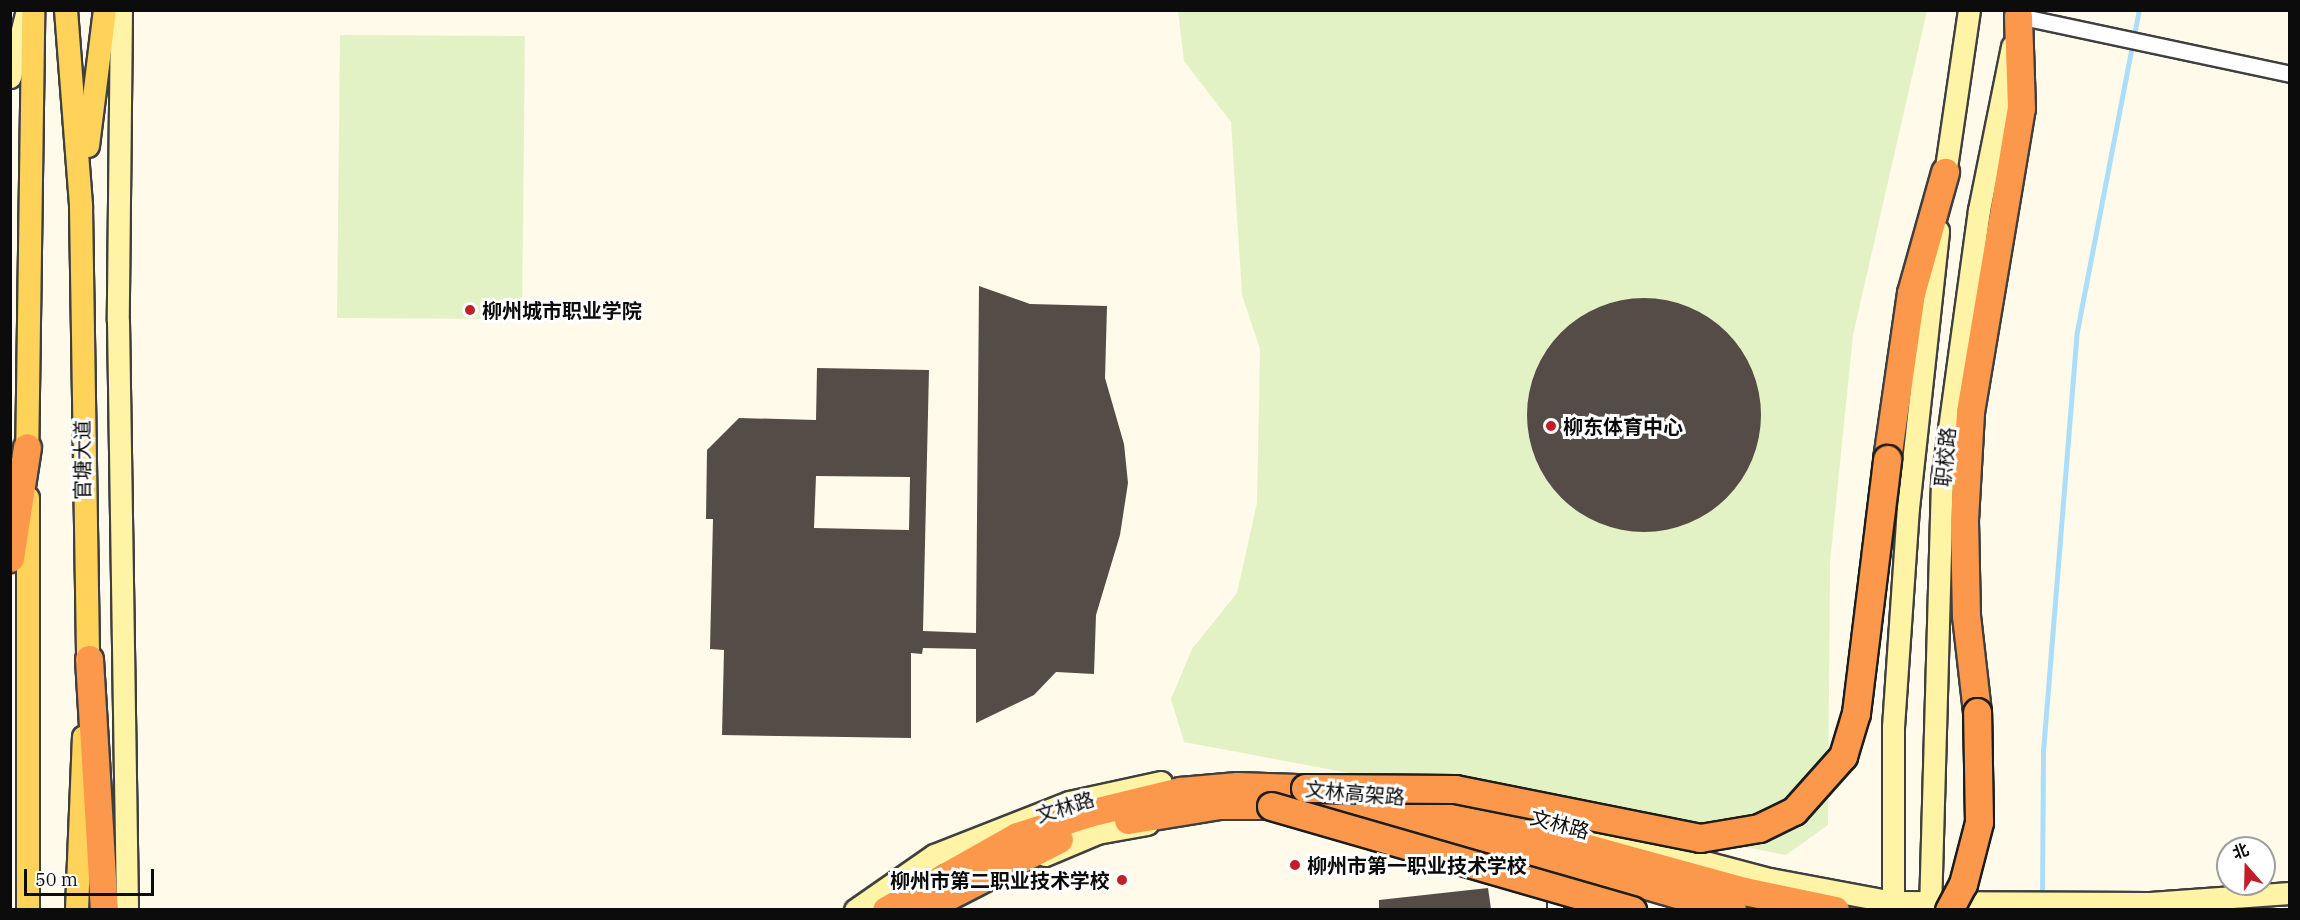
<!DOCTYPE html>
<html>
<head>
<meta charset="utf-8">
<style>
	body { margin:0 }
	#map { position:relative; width:2300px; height:920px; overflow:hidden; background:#fffaea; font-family:"IBM Plex Serif","Noto Sans SC",serif }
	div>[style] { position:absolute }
	.pitch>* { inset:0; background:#e3f2c5 }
	.stream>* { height:5px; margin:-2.5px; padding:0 2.5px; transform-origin:2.5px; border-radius:2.5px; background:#acdef9 }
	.building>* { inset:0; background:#554c48 }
	.round { border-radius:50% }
	.roads { filter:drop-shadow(2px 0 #3f3f3f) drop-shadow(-2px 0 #3f3f3f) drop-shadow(0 2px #3f3f3f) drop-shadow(0 -2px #3f3f3f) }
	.street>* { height:15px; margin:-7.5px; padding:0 7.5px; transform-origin:7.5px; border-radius:7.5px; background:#fff }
	.secondary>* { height:21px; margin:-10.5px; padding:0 10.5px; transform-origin:10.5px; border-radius:10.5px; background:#fff3a5 }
	.primary>* { height:22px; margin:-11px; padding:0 11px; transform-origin:11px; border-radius:11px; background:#ffd35a }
	.highway>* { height:27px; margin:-13.5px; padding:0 13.5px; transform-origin:13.5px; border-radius:13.5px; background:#fc984c }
	.bridges { filter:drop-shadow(2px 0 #1d1d1d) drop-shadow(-2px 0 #1d1d1d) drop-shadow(0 2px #1d1d1d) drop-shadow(0 -2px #1d1d1d) }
	.highway-bridge>* { height:27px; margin:-13.5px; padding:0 13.5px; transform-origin:13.5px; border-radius:13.5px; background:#fc984c }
	.dots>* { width:16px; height:16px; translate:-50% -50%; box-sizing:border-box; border:3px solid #fff; border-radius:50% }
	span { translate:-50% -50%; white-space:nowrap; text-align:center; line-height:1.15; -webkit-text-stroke:6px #fff; paint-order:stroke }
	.poi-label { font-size:20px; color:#0c0c0c; font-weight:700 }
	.left { translate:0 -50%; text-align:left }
	.right { translate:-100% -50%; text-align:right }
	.street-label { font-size:20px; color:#0c0c0c }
	.frame { position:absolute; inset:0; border:12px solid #0c0c0c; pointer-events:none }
	.north { position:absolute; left:2216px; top:836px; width:60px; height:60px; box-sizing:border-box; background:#fff; border:2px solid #9e9e9e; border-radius:50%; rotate:340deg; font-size:16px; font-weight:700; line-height:24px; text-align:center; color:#0c0c0c }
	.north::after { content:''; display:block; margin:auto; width:21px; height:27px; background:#c21d29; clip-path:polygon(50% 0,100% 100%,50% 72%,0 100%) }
	.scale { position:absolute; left:24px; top:869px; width:130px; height:27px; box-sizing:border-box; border:3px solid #0c0c0c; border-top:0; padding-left:8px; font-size:18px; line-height:21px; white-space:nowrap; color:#0c0c0c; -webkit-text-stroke:4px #fff; paint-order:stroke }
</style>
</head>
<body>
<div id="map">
	<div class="pitch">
		<div style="clip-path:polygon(1178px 11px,1927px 11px,1853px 335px,1830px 562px,1828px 825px,1786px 855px,1184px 742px,1171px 699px,1192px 649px,1237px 593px,1257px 503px,1260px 349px,1242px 295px,1231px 122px,1184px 61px)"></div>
		<div style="clip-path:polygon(340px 35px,525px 36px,522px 319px,337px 318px)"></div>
	</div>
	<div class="stream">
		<div style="left:2042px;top:898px;width:147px;rotate:-89.6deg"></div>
		<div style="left:2043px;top:751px;width:421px;rotate:-85.4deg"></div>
		<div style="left:2077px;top:331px;width:327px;rotate:-79.1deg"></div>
	</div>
	<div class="building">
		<div style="clip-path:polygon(evenodd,979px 286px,1030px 304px,1107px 306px,1105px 378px,1124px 444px,1128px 483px,1120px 535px,1096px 615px,1094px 674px,1056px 672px,1034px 695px,976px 723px,976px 649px,923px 648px,922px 654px,911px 653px,911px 738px,722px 735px,724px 650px,710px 649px,713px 519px,706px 519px,707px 450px,739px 418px,816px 420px,817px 368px,929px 370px,923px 631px,976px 633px,979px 286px,816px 476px,910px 477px,909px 530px,814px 528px,816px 476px)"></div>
		<div class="round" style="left:1527px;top:298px;width:234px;height:234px"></div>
		<div style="clip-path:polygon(1488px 888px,1491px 909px,1379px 909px,1379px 900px)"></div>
	</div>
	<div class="roads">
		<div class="street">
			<div style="left:2018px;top:16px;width:278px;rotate:12deg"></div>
			<div style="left:1555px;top:883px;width:27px;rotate:90deg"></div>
		</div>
		<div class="secondary">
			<div style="left:121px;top:10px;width:311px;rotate:90.6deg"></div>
			<div style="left:118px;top:321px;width:589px;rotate:89.12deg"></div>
			<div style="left:10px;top:77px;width:69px;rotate:-75.8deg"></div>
			<div style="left:1943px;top:188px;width:180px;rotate:-81.7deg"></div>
			<div style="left:1527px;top:815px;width:251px;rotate:14.8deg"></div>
			<div style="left:1770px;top:879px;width:125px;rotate:10.6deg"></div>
			<div style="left:1893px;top:902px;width:257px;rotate:0.2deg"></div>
			<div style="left:2150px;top:903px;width:140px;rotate:-4.1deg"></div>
			<div style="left:1045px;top:855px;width:56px;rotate:-22.9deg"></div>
			<div style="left:1097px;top:833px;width:51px;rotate:-10.2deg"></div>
			<div style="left:1543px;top:871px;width:82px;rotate:14deg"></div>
			<div style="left:855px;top:910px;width:96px;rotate:-34.8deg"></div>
			<div style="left:934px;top:855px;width:145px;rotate:-21.4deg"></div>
			<div style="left:1069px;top:802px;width:94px;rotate:-12.3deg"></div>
			<div style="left:1893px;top:910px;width:183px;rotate:-90deg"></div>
			<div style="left:1893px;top:727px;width:220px;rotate:-86.1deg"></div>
			<div style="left:1908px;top:508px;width:279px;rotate:-83.8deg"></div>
			<div style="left:1930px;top:910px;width:430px;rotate:-88.4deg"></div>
			<div style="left:1942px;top:480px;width:273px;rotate:-82.2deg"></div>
			<div style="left:1979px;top:210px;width:167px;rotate:-78.6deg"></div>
		</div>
		<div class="primary">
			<div style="left:66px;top:10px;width:198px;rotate:85.6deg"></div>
			<div style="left:81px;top:207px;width:467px;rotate:89.1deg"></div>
			<div style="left:88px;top:146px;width:137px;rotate:-82.9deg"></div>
			<div style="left:27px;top:465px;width:455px;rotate:-89.2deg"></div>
			<div style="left:28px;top:498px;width:412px;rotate:90deg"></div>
			<div style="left:77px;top:910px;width:173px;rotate:-87.7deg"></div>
		</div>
		<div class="highway">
			<div style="left:1887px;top:459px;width:168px;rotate:-81.8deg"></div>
			<div style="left:1911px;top:293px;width:126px;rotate:-74.3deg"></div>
			<div style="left:10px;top:558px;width:112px;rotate:-81.3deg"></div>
			<div style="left:89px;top:659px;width:251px;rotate:86.6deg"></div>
			<div style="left:1977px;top:712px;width:97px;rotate:-96.5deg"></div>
			<div style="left:1966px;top:616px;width:96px;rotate:-91.2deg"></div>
			<div style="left:1964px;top:520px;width:108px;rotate:-86.8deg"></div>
			<div style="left:1970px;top:412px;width:308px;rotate:-80.5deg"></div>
			<div style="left:2021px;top:108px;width:92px;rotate:-91.9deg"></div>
			<div style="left:1395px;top:795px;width:362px;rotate:15.4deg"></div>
			<div style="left:1744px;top:891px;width:93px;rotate:11.8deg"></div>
			<div style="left:1128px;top:820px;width:93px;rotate:-9.3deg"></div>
			<div style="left:1220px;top:805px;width:88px"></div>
			<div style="left:1308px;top:805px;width:169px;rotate:10.2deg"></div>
			<div style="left:1474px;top:835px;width:269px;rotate:16.2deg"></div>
			<div style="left:886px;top:910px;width:150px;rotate:-29.5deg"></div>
			<div style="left:1017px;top:836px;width:76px;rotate:-17.7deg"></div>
			<div style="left:1089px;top:813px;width:94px;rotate:-13.6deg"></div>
			<div style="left:1180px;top:791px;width:57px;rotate:-5deg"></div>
			<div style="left:1237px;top:786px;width:90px;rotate:1.9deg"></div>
			<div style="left:921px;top:910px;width:155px;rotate:-27.2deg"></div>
		</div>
	</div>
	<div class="bridges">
		<div class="highway-bridge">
			<div style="left:1305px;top:788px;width:150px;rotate:0.4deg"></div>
			<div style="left:1455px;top:789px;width:250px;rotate:11.3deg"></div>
			<div style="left:1700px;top:838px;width:60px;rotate:-9.6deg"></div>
			<div style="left:1759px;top:828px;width:39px;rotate:-26deg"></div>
			<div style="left:1794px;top:811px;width:74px;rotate:-48.3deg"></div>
			<div style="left:1843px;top:756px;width:45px;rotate:-73.2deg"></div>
			<div style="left:1856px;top:713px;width:256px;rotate:-83deg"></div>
			<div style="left:1271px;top:806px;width:376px;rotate:16.1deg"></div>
			<div style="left:1949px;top:910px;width:30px;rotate:-62deg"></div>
			<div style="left:1963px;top:884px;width:64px;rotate:-75.5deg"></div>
			<div style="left:1979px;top:822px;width:110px;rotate:-91deg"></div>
		</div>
	</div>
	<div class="dots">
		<div style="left:470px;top:310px;background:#c21d29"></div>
		<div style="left:1551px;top:426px;background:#c21d29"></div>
		<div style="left:1295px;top:865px;background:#c21d29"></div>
		<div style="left:1122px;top:880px;background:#c21d29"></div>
	</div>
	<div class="poi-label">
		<span class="left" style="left:482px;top:310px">柳州城市职业学院</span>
		<span class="left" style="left:1563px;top:426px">柳东体育中心</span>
		<span class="left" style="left:1307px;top:865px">柳州市第一职业技术学校</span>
		<span class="right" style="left:1110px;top:880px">柳州市第二职业技术学校</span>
	</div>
	<div class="street-label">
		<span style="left:1945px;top:457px;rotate:-84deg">职校路</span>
		<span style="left:82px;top:460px;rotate:-90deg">官塘大道</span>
		<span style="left:1355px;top:793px;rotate:5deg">文林高架路</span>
		<span style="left:1065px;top:807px;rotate:-17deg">文林路</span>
		<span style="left:1560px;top:824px;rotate:15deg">文林路</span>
	</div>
	<div class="frame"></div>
	<div class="north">北</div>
	<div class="scale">50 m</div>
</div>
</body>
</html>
